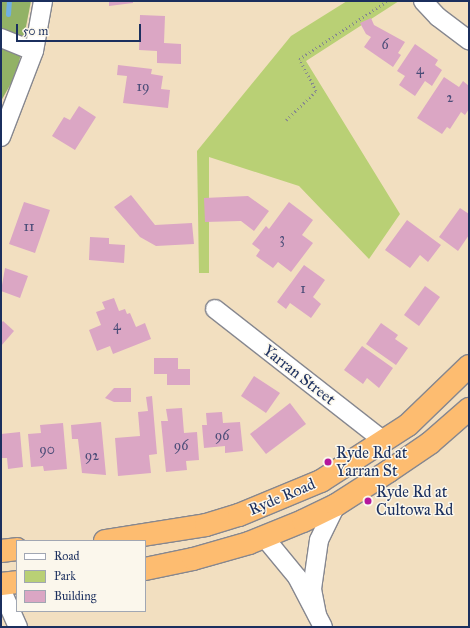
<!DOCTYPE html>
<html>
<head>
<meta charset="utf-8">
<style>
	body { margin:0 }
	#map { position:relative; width:470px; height:628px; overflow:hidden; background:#f2dfc0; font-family:"IM FELL Great Primer",serif }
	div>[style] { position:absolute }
	.green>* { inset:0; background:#b9d075 }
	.forest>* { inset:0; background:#92b266 }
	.stream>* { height:5px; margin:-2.5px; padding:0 2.5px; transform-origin:2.5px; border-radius:2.5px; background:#6fb0e3 }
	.building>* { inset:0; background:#dba6c4 }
	.path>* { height:2.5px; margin-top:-1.25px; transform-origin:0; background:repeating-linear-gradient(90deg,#86878f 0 1px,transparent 0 4px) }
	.roads { filter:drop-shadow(1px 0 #86878f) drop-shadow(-1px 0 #86878f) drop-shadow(0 1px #86878f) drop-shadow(0 -1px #86878f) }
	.minor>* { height:18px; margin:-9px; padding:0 9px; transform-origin:9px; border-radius:9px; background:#fff }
	.trunk>* { height:22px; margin:-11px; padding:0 11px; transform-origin:11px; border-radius:11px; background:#fdbc70 }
	.dots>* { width:11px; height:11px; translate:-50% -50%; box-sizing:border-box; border:2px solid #fbf7ec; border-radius:50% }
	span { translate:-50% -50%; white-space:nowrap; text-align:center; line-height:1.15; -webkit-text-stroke:3px #fbf7ec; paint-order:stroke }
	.number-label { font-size:14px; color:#4b4d78 }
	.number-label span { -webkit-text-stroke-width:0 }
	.street-label { font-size:16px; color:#1b2f5e }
	.poi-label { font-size:16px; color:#1b2f5e }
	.left { translate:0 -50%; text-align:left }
	.frame { position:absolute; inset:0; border:2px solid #1b2f5e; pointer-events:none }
	.legend { position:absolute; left:16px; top:540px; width:130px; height:72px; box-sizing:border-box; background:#fbf7ec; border:1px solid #a1a7b3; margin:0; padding:5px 7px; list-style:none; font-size:12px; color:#1b2f5e }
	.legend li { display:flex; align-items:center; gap:8px; height:20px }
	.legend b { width:20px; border:1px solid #a1a7b3 }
	.scale { position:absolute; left:16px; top:24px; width:125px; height:18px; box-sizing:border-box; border:2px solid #1b2f5e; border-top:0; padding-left:5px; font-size:12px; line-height:14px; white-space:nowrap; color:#1b2f5e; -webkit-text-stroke:3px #fbf7ec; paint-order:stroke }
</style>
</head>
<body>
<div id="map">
	<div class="green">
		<div style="clip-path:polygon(347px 1px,399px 1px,306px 61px,400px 214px,369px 259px,299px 186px,209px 157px,209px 273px,199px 273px,197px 151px,291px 36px)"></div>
	</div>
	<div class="forest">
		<div style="clip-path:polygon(1px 1px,31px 1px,17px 73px,1px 101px)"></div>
	</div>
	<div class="stream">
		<div style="left:8px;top:14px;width:13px;rotate:-86deg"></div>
	</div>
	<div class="building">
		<div style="clip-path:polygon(109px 1px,133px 1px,133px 3px,109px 6px)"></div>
		<div style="clip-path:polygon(140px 15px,165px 16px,164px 43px,181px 44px,181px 64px,157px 63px,157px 51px,139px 50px)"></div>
		<div style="clip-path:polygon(371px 18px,374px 25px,405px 42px,398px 53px,401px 55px,393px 67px,364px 47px,371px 37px,366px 34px,360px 23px)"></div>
		<div style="clip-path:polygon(415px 44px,438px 60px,435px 65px,442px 70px,432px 86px,425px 81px,415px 96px,399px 85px,405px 76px,397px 71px)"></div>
		<div style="clip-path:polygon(118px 65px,152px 69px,151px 74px,163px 76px,161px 89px,170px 90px,168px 108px,123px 103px,127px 76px,117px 75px)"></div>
		<div style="clip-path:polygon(444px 77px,459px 87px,463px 81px,469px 86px,469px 109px,465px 115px,461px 112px,450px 129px,447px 127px,442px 134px,417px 118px)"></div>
		<div style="clip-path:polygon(79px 106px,96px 117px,75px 150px,52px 136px,64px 117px,70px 120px)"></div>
		<div style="clip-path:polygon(131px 195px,155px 225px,192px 223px,194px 244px,156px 246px,140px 237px,114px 207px)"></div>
		<div style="clip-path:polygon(248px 196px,269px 211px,254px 231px,241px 221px,205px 222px,204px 198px)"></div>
		<div style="clip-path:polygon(24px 202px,50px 210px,35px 253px,9px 244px)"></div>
		<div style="clip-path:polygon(289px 202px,313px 220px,302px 235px,313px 243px,291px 272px,278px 262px,273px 268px,256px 256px,260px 250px,252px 244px,266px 226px,269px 229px)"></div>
		<div style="clip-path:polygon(460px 208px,469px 214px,469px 235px,458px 251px,439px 237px)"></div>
		<div style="clip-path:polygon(407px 220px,441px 245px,428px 262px,420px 255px,410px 268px,385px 250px)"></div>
		<div style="clip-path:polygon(90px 237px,109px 238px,109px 244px,125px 245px,124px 263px,89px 260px)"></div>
		<div style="clip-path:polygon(304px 265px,325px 280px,313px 297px,321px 304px,311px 318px,290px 303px,286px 309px,277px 302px)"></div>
		<div style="clip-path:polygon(5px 268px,28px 276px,20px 298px,1px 291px)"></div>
		<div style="clip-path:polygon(425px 286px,440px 297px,419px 326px,404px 315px)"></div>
		<div style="clip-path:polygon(114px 298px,119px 311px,125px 309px,127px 314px,130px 313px,136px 327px,145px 323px,151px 339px,113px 354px,110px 346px,97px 351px,89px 330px,101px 325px,96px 312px,105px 309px,102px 302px)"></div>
		<div style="clip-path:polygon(3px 321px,14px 331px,1px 346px,1px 323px)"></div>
		<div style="clip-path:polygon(381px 323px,398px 335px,395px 339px,408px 348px,396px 365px,366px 344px)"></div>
		<div style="clip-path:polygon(362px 346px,393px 368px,379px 388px,367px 378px,363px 384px,344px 370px)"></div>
		<div style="clip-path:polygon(154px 358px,178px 358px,178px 369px,190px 369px,190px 385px,167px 385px,167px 374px,154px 374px)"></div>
		<div style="clip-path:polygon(254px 376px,280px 393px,266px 413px,241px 396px)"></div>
		<div style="clip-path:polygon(114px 388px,131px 388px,131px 402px,114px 402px,105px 398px)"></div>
		<div style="clip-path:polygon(152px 396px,157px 454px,149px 455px,151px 473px,118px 476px,115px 438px,140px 436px,138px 412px,148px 411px,146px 397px)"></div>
		<div style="clip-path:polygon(290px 403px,306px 424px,266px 454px,250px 434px)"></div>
		<div style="clip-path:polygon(182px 408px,184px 433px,197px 432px,199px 460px,186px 461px,187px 470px,166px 472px,161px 421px,168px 421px,166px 409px)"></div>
		<div style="clip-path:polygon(222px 412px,223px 423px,240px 422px,243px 451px,225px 453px,225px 446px,204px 448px,202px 425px,207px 425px,206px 413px)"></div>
		<div style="clip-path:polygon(101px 422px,106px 475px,82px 473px,78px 439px,72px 439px,71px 425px)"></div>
		<div style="clip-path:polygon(63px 423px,67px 469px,44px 471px,43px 466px,31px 467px,28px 434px,41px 433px,40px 425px)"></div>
		<div style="clip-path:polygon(20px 432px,23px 467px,8px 469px,7px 458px,1px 458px,1px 434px)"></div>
	</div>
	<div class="path">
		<div style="left:286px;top:120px;width:42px;rotate:-44deg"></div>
		<div style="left:316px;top:91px;width:36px;rotate:-118deg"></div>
		<div style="left:299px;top:59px;width:105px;rotate:-33.4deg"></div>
	</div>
	<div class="roads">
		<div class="minor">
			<div style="left:423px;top:1px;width:22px;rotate:47deg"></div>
			<div style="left:438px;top:17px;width:39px;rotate:37deg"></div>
			<div style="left:1px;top:38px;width:35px;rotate:22deg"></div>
			<div style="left:1px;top:137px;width:92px;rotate:-69deg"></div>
			<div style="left:34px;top:51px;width:51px;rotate:-79.8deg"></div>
			<div style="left:215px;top:309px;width:214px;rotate:38deg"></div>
			<div style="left:264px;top:537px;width:52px;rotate:50.5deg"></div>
			<div style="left:297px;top:577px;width:56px;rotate:62.5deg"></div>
			<div style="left:1px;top:589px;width:42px;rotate:65.9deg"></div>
			<div style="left:317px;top:615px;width:26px;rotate:-101deg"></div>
			<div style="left:312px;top:589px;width:49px;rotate:-81.9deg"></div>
			<div style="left:319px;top:540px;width:39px;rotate:-64deg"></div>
		</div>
		<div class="trunk">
			<div style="left:105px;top:541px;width:102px;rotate:-9deg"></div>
			<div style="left:206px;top:525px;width:34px;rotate:-17deg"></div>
			<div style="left:239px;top:515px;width:89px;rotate:-22.5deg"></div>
			<div style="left:321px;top:481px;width:103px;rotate:-32.8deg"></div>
			<div style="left:408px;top:425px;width:85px;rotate:-44deg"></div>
			<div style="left:1px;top:551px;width:16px;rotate:-7deg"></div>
			<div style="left:145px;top:569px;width:49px;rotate:-11.8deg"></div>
			<div style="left:193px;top:559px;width:58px;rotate:-15.9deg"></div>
			<div style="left:249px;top:543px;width:58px;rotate:-22.2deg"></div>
			<div style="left:303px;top:521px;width:37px;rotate:-26deg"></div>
			<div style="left:336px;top:505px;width:63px;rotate:-32.7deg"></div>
			<div style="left:389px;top:471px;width:50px;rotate:-34.3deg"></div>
			<div style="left:430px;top:443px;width:52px;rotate:-41.1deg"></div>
			<div style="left:1px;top:584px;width:16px;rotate:-7deg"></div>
		</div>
	</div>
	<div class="dots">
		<div style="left:328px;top:462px;background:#b5179e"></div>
		<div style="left:368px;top:501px;background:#b5179e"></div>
	</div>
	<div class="number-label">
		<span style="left:385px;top:45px">6</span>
		<span style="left:420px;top:70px">4</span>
		<span style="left:143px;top:87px">19</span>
		<span style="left:450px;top:98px">2</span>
		<span style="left:29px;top:227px">11</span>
		<span style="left:282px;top:239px">3</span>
		<span style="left:303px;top:289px">1</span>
		<span style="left:117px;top:326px">4</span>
		<span style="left:222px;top:436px">96</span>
		<span style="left:181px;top:446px">96</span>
		<span style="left:47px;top:450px">90</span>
		<span style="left:92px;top:456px">92</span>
	</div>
	<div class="street-label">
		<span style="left:299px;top:375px;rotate:38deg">Yarran Street</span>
		<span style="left:282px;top:497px;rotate:-23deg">Ryde Road</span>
	</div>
	<div class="poi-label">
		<span class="left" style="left:336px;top:462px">Ryde Rd at<br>Yarran St</span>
		<span class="left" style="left:376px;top:501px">Ryde Rd at<br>Cultowa Rd</span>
	</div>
	<div class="frame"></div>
	<ul class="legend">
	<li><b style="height:5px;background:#fff"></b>Road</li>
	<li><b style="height:11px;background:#b9d075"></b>Park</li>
	<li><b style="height:11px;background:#dba6c4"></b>Building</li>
	</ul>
	<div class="scale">50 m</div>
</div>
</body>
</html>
